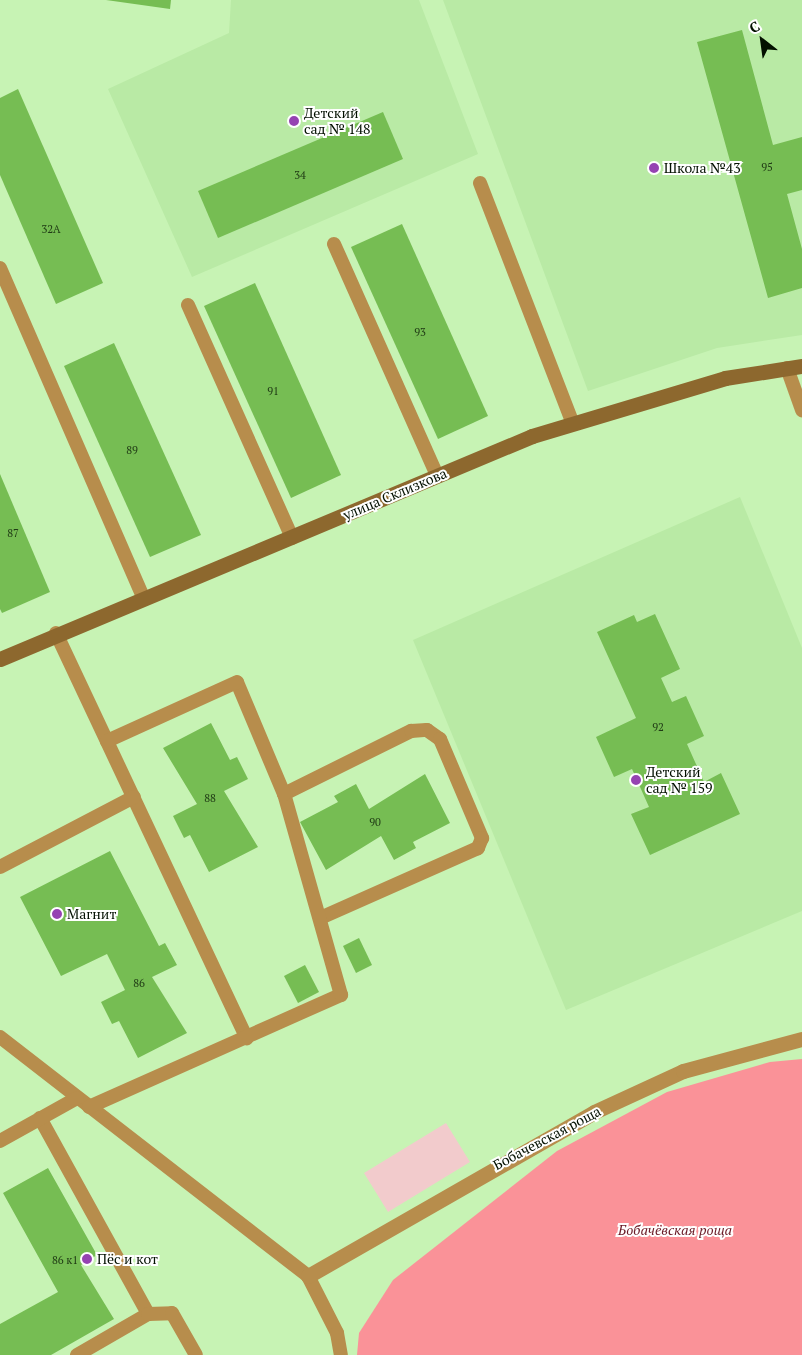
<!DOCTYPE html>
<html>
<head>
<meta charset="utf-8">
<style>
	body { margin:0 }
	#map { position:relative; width:802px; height:1355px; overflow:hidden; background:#c7f3b4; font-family:"PT Serif",serif }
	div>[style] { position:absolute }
	.built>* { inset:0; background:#b9eaa5 }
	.green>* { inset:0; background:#f2cbcc }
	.forest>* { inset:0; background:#fa9298 }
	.building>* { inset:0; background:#76bd53 }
	.lane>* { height:14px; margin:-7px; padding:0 7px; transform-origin:7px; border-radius:7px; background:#b78d4c }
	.street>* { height:15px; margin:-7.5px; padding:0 7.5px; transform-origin:7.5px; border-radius:7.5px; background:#b78d4c }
	.secondary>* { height:15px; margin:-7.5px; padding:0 7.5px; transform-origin:7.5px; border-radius:7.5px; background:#8d682e }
	.dots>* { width:14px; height:14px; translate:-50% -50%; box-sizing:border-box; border:2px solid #fff; border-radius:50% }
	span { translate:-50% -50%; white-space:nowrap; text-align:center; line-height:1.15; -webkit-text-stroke:4px #fff; paint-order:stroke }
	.number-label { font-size:11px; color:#203b15 }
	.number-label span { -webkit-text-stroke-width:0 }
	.poi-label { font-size:14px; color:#031000 }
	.left { translate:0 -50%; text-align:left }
	.street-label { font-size:14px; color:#031000 }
	.park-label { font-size:14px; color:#6b1b27; font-style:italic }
	.north { position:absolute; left:737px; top:15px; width:50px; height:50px; -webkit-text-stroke:4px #fff; paint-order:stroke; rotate:330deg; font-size:14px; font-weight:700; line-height:20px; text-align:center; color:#031000 }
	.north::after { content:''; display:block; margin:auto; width:18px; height:22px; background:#031000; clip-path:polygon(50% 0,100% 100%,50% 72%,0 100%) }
</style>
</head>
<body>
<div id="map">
	<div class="built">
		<div style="clip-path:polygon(231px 0,419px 0,478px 154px,192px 277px,108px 89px,229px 33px)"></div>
		<div style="clip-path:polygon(443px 0,802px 0,802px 335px,717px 348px,588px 391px)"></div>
		<div style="clip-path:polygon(740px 497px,802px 648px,802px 911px,566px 1010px,413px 640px)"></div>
	</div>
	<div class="green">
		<div style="clip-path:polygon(446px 1123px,470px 1162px,388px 1212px,364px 1173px)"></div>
	</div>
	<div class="forest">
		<div style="clip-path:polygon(802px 1059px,802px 1355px,357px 1355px,359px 1333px,393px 1280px,557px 1151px,667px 1092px,770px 1062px)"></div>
	</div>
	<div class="building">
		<div style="clip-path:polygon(106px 0,171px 0,170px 9px)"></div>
		<div style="clip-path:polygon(742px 30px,773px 145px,802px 137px,802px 190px,787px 194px,802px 249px,802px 288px,768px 298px,697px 42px)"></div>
		<div style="clip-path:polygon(18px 89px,103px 283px,56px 304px,0 175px,0 98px)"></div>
		<div style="clip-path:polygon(383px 112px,403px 159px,218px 238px,198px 191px)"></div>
		<div style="clip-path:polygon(402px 224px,488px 416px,438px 439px,351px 247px)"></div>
		<div style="clip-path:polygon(255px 283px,341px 475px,291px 498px,204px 306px)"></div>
		<div style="clip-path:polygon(114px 343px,201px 535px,150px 557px,64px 366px)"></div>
		<div style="clip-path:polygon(0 474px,50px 592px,2px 613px,0 609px)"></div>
		<div style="clip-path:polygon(655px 614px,680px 669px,661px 678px,672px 702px,686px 696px,704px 736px,687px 744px,704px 782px,721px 773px,740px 814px,650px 855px,631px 814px,649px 807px,632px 769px,614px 777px,596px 737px,636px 718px,597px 632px,634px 615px,637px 622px)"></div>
		<div style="clip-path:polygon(211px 723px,230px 760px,237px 757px,248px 779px,224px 791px,258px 847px,209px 872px,190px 835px,184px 838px,173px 816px,197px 804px,163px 748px)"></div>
		<div style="clip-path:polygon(425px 774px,450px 823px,413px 842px,416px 848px,394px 860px,381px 836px,326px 870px,300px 822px,338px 802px,334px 796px,356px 784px,369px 809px)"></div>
		<div style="clip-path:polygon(110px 851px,159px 946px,165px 943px,177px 965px,152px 977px,187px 1033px,138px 1058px,119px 1021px,112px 1024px,101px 1002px,125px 990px,107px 954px,61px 976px,20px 897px)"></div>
		<div style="clip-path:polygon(359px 938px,372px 965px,356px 973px,343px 946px)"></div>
		<div style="clip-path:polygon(305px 965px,319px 992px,298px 1003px,284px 976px)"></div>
		<div style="clip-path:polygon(48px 1168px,97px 1255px,81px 1265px,114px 1319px,51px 1355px,0 1355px,0 1324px,58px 1292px,3px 1193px)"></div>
	</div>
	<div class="lane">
		<div style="left:480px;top:183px;width:256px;rotate:68.9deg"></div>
		<div style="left:334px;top:244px;width:253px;rotate:66deg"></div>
		<div style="left:0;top:268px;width:361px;rotate:66.5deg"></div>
		<div style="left:188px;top:305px;width:255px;rotate:65.9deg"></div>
		<div style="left:787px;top:368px;width:45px;rotate:70.3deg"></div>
		<div style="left:56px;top:633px;width:448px;rotate:64.8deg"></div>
		<div style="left:284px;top:794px;width:142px;rotate:-26.4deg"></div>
		<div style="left:411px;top:731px;width:16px;rotate:-4deg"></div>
		<div style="left:427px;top:730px;width:16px;rotate:35deg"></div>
		<div style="left:440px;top:739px;width:108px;rotate:67deg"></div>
		<div style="left:482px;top:838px;width:11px;rotate:112deg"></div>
		<div style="left:478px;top:848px;width:171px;rotate:156.1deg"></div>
		<div style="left:0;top:867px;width:151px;rotate:-27.6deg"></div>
		<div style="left:0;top:1037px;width:390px;rotate:37.8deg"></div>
		<div style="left:308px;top:1276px;width:64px;rotate:63deg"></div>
		<div style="left:337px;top:1333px;width:22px;rotate:80deg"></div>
		<div style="left:89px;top:1107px;width:276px;rotate:-24deg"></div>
		<div style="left:341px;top:995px;width:209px;rotate:-105.8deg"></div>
		<div style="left:284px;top:794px;width:121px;rotate:-112.8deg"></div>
		<div style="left:237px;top:682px;width:143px;rotate:155.6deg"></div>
		<div style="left:40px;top:1118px;width:224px;rotate:61.1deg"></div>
		<div style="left:0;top:1141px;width:88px;rotate:-29.2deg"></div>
		<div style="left:77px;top:1355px;width:82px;rotate:-30deg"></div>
		<div style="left:148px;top:1314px;width:24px;rotate:-2deg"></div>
		<div style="left:172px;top:1313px;width:48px;rotate:60.3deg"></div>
	</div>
	<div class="street">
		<div style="left:308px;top:1276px;width:330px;rotate:-29.8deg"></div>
		<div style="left:594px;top:1112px;width:98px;rotate:-24.7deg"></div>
		<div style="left:683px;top:1071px;width:123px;rotate:-15.1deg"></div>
	</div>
	<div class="secondary">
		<div style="left:0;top:659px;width:577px;rotate:-22.74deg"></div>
		<div style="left:532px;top:436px;width:202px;rotate:-16.7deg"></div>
		<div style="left:725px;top:378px;width:78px;rotate:-8.9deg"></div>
	</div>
	<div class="dots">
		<div style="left:294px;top:121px;background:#9543b2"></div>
		<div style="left:654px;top:168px;background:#9543b2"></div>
		<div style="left:636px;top:780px;background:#9543b2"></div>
		<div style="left:57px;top:914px;background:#9543b2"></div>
		<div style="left:87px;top:1259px;background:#9543b2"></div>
	</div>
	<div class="number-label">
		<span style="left:767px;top:167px">95</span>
		<span style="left:300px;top:175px">34</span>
		<span style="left:51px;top:229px">32А</span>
		<span style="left:420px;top:332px">93</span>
		<span style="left:273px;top:391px">91</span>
		<span style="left:132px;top:450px">89</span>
		<span style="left:13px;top:533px">87</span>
		<span style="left:658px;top:727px">92</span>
		<span style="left:210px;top:798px">88</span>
		<span style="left:375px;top:822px">90</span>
		<span style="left:139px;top:983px">86</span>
		<span style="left:65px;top:1260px">86 к1</span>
	</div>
	<div class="poi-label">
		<span class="left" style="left:304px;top:121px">Детский<br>сад № 148</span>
		<span class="left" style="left:664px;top:168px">Школа №43</span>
		<span class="left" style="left:646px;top:780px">Детский<br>сад № 159</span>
		<span class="left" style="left:67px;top:914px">Магнит</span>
		<span class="left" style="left:97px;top:1259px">Пёс и кот</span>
	</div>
	<div class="street-label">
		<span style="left:395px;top:494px;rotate:-23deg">улица Склизкова</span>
		<span style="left:547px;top:1138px;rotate:-28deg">Бобачевская роща</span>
	</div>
	<div class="park-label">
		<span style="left:675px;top:1230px">Бобачёвская роща</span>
	</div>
	<div class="north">С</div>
</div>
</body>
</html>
